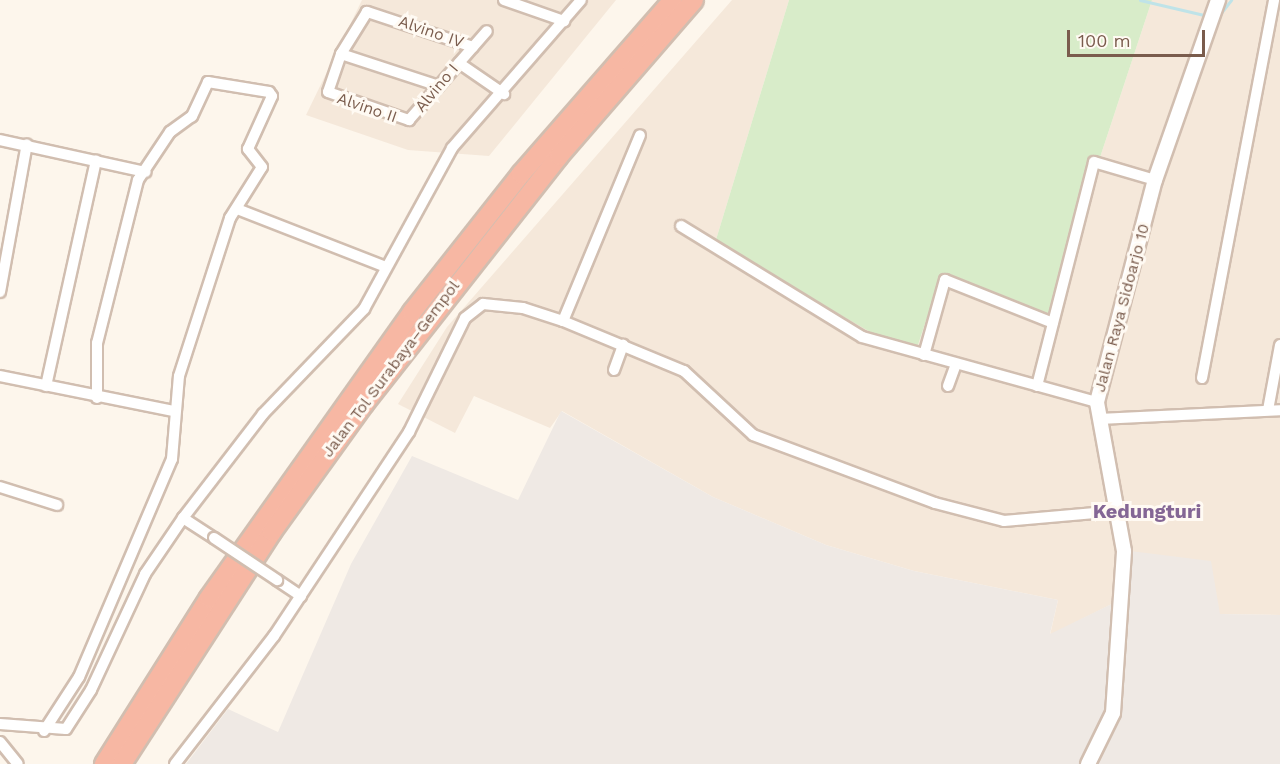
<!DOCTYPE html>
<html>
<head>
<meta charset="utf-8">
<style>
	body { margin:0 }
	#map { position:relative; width:1280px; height:764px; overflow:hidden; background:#fdf6ec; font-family:"Work Sans",sans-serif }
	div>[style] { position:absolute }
	.residential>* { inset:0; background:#f5e8da }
	.industrial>* { inset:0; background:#efe9e4 }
	.green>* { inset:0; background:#d8ecc9 }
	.stream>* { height:3px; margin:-1.5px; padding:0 1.5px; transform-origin:1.5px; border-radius:1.5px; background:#bfe3e8 }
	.roads { filter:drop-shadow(2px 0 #d1beb0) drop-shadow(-2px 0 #d1beb0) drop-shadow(0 2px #d1beb0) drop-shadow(0 -2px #d1beb0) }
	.street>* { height:10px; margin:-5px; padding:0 5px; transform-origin:5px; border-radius:5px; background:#fff }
	.secondary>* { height:14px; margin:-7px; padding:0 7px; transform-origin:7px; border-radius:7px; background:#fff }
	.highway>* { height:18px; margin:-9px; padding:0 9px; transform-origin:9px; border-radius:9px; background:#f7b7a3 }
	.bridges { filter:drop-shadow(2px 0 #d1beb0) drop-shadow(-2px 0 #d1beb0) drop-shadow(0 2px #d1beb0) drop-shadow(0 -2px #d1beb0) }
	.street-bridge>* { height:10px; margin:-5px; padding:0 5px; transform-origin:5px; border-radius:5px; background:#fff }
	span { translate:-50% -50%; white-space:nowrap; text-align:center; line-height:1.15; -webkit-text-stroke:6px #fffaf3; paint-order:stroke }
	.street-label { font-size:16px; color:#7a5c4d }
	.quarter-label { font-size:20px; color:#846695; font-weight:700 }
	.scale { position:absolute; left:1067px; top:30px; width:138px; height:27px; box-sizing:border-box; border:3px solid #7a5c4d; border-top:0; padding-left:8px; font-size:18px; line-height:21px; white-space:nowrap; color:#7a5c4d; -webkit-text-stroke:4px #fffaf3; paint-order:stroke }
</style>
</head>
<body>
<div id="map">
	<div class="residential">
		<div style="clip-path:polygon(362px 0,616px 0,489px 156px,408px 150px,306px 115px)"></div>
		<div style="clip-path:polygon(732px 0,789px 0,715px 243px,918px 345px,941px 275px,1047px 318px,1152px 0,1280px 0,1280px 615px,1219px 614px,1130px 551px,1128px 596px,1050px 635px,1058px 600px,914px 571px,826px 545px,713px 497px,562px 411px,550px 428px,474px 396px,455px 433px,398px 404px,447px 327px)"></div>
	</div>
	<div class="industrial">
		<div style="clip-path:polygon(561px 411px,713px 497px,826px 545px,914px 571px,1058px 600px,1050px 634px,1128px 596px,1130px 551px,1211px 561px,1220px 614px,1280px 615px,1280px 764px,186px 764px,228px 709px,278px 732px,351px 564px,412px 456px,518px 500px)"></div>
	</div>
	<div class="green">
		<div style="clip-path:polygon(789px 0,1152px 0,1047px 318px,941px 275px,918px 345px,872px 333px,715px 243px)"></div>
	</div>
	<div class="stream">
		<div style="left:1140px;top:0;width:70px;rotate:13.2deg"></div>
		<div style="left:1217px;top:18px;width:23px;rotate:-52deg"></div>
	</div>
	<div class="roads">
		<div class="street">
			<div style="left:504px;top:0;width:64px;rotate:19.3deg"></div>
			<div style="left:473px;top:47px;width:112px;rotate:-161.7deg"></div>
			<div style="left:367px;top:12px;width:49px;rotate:121.8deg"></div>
			<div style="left:341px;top:54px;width:40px;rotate:108.9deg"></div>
			<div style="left:328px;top:92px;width:86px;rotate:19.1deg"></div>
			<div style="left:409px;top:120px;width:118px;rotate:-48.8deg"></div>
			<div style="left:341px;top:54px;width:103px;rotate:18.1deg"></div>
			<div style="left:459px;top:63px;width:55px;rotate:34.6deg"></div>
			<div style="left:0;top:140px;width:149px;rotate:12.4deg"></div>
			<div style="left:237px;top:209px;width:160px;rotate:21.3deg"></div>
			<div style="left:681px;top:226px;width:212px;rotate:31.5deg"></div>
			<div style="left:862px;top:337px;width:244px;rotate:15.5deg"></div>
			<div style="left:0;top:292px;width:150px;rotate:-79.7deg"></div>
			<div style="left:563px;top:321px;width:201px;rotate:-67.5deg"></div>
			<div style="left:924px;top:355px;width:78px;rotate:-74.4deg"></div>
			<div style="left:945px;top:280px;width:116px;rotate:21.7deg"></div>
			<div style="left:614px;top:370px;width:27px;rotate:-70deg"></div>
			<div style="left:0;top:376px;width:177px;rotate:11.4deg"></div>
			<div style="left:1202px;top:378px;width:385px;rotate:-79.2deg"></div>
			<div style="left:46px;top:386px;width:231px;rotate:-77.5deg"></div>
			<div style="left:948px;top:386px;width:23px;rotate:-70deg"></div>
			<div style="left:1037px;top:386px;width:231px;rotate:-75.7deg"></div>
			<div style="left:1094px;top:162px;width:64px;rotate:16.4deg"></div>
			<div style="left:1268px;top:410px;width:66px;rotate:-79.5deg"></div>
			<div style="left:1099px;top:419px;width:181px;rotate:-2.8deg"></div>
			<div style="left:0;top:487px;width:60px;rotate:17.5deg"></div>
			<div style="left:183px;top:518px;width:37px;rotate:33deg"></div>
			<div style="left:277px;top:580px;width:29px;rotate:34deg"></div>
			<div style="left:0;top:724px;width:66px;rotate:4.3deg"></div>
			<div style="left:66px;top:729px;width:46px;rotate:-57.3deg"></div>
			<div style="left:91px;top:690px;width:128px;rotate:-65deg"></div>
			<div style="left:145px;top:574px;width:68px;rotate:-55.8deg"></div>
			<div style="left:183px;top:518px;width:131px;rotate:-52.4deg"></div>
			<div style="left:263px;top:414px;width:146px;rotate:-46.1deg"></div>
			<div style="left:364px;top:309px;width:183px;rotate:-61.3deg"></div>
			<div style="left:452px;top:148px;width:196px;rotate:-48.9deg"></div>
			<div style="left:44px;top:731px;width:64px;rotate:-57.1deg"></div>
			<div style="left:79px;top:677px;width:237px;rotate:-66.9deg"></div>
			<div style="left:172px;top:459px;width:83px;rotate:-85.2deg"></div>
			<div style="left:179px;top:376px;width:166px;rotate:-72.1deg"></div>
			<div style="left:230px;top:218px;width:60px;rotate:-57.9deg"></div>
			<div style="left:262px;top:167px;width:23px;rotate:-128deg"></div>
			<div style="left:248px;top:149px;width:58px;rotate:-65.6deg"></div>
			<div style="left:272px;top:96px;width:5px;rotate:-127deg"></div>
			<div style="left:269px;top:92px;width:62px;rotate:-170.7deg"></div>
			<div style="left:208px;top:82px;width:38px;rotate:115deg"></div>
			<div style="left:192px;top:116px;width:27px;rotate:144deg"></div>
			<div style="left:170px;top:132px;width:58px;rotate:123.7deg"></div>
			<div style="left:138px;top:180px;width:168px;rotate:104.1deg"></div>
			<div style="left:97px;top:343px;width:55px;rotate:90deg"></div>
			<div style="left:0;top:742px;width:28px;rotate:51deg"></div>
			<div style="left:175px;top:764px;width:162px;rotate:-52.3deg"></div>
			<div style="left:274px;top:636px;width:245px;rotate:-56.5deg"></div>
			<div style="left:409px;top:432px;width:127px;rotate:-63.8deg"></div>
			<div style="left:465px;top:318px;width:23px;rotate:-38deg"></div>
			<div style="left:483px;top:304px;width:40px;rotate:5.7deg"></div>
			<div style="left:523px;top:308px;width:42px;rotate:18deg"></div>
			<div style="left:563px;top:321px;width:131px;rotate:22.5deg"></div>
			<div style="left:684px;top:371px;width:94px;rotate:42.8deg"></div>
			<div style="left:753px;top:435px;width:194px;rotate:20.5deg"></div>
			<div style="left:935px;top:503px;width:71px;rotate:14.6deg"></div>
			<div style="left:1004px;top:521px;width:114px;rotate:-5deg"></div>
		</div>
		<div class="secondary">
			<div style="left:1088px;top:764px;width:57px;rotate:-63.9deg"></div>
			<div style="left:1113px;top:713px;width:162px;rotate:-86.1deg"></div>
			<div style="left:1124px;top:551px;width:151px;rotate:-100.3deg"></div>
			<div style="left:1097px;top:402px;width:229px;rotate:-75.4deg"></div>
			<div style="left:1155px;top:180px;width:191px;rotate:-70.7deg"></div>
		</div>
		<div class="highway">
			<div style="left:104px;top:764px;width:196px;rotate:-57.7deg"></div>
			<div style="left:209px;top:598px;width:351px;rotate:-54.6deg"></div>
			<div style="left:412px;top:312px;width:176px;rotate:-51.7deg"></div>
			<div style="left:521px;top:174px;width:231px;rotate:-48.9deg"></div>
			<div style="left:122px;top:764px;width:276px;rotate:-57.1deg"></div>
			<div style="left:272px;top:532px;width:158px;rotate:-54.3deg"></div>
			<div style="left:364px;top:404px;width:315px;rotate:-51.8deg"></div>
			<div style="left:559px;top:156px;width:206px;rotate:-49.1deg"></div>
		</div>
	</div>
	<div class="bridges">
		<div class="street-bridge">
			<div style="left:214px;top:538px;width:76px;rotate:33.7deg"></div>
		</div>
	</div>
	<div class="street-label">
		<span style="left:431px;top:32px;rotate:19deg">Alvino IV</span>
		<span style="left:437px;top:88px;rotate:-50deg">Alvino I</span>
		<span style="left:367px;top:108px;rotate:19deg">Alvino II</span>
		<span style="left:1122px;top:308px;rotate:-75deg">Jalan Raya Sidoarjo 10</span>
		<span style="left:391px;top:369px;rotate:-53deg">Jalan Tol Surabaya–Gempol</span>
	</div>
	<div class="quarter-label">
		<span style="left:1147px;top:511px">Kedungturi</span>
	</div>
	<div class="scale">100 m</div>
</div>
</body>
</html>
